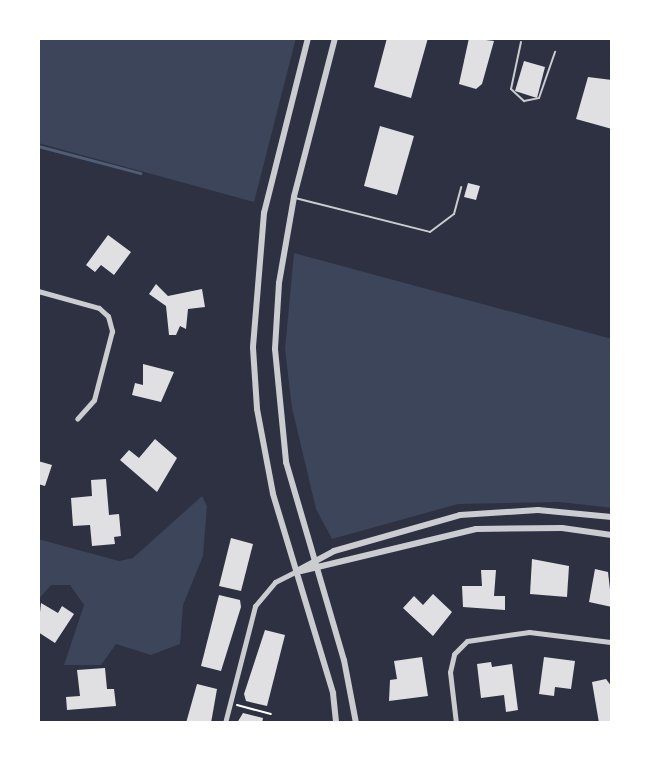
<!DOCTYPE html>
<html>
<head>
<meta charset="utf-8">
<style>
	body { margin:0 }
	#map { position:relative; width:650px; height:761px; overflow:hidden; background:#2d3142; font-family:Rubik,sans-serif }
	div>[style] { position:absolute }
	.green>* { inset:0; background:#3c4559 }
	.stream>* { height:3px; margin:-1.5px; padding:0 1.5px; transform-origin:1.5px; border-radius:1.5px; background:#4f5d75 }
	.building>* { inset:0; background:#e0e0e3 }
	.path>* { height:2px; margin:-1px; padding:0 1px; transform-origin:1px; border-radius:1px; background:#fff }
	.service>* { height:2px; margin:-1px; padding:0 1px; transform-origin:1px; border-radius:1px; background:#caccd0 }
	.minor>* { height:5px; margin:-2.5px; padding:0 2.5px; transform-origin:2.5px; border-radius:2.5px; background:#caccd0 }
	.tertiary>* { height:6px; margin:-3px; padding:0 3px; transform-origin:3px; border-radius:3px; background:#caccd0 }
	span { translate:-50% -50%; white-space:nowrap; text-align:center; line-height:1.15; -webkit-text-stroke:7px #fff; paint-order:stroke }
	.frame { position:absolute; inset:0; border:40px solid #fff; pointer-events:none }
</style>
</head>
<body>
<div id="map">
	<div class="green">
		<div style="clip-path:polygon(38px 38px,296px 38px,254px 202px,38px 143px)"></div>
		<div style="clip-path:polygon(294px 253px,612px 339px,612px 508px,560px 502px,458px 504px,332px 539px,316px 509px,292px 408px,285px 349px)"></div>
		<div style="clip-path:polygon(202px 496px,207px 506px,203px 556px,183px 605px,180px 644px,151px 655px,116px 644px,101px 665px,64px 665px,84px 605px,70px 585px,51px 585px,38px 600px,38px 539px,119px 561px,133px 558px)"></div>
	</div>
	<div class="stream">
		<div style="left:38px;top:146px;width:106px;rotate:14.8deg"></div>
	</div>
	<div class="building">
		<div style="clip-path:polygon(387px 38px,428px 38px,411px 98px,374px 87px)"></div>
		<div style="clip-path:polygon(469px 38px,494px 41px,482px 84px,476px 89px,459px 84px)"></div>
		<div style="clip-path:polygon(524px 61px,545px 67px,537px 98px,515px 91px)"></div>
		<div style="clip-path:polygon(588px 77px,612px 80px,612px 129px,576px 119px)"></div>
		<div style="clip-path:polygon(380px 126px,414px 136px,397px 195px,364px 186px)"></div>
		<div style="clip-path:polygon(468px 183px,480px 186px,476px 200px,464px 197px)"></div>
		<div style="clip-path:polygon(108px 235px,131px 252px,114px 275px,101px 265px,95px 272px,86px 265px)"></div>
		<div style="clip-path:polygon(156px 284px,168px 296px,202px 289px,205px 307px,188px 309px,186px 329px,180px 326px,176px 335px,169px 335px,166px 306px,149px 294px)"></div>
		<div style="clip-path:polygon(143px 364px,174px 372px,161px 402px,132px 395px,135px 383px,143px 385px)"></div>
		<div style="clip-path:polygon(155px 439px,177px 458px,157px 492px,120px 460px,129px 450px,139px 458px)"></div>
		<div style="clip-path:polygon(38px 461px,52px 465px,45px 486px,38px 484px)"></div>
		<div style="clip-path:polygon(106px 479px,109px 515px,119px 514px,121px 536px,114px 537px,115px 544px,92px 546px,90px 525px,73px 526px,71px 498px,92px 496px,91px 480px)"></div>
		<div style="clip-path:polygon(231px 538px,253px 544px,241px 591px,219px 586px)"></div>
		<div style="clip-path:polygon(532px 559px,569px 566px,567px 597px,530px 594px)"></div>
		<div style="clip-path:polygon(595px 569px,608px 572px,612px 607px,589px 602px)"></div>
		<div style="clip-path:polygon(481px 570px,496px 570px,494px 596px,505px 596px,505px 610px,463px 607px,462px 586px,482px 586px)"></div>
		<div style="clip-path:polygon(433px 594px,452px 612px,433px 636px,403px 608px,414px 596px,423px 605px)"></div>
		<div style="clip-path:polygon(219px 595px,240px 600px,241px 607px,221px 671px,201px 666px)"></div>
		<div style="clip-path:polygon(41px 603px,58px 613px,62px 606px,74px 614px,55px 643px,38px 632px)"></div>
		<div style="clip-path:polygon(265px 630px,285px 635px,267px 706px,246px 701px,244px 694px)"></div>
		<div style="clip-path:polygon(422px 657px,428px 696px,389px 701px,390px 680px,397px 679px,394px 661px)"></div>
		<div style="clip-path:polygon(544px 657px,575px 661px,571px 689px,555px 687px,554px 696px,539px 694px)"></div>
		<div style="clip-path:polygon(491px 662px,492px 667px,512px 664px,518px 710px,506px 712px,504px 695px,481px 698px,477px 664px)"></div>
		<div style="clip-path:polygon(105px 668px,107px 689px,114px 689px,116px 706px,67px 710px,66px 697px,80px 696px,77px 670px)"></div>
		<div style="clip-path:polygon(606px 679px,612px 687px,612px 721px,599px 723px,592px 682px)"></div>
		<div style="clip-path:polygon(197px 684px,217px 689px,211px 723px,186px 723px)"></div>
		<div style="clip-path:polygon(243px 713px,263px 718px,262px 723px,237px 723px)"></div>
	</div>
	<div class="path">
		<div style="left:237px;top:705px;width:35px;rotate:15deg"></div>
	</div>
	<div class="service">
		<div style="left:521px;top:42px;width:48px;rotate:102deg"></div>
		<div style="left:511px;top:89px;width:18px;rotate:43deg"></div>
		<div style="left:524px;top:101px;width:15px;rotate:-11deg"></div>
		<div style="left:539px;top:98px;width:49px;rotate:-70.8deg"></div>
		<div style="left:295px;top:198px;width:139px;rotate:14.1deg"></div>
		<div style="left:430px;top:232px;width:30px;rotate:-37deg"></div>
		<div style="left:454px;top:214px;width:28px;rotate:-75deg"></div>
	</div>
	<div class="minor">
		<div style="left:38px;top:291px;width:63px;rotate:15.6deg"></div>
		<div style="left:99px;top:308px;width:12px;rotate:42deg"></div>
		<div style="left:108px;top:316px;width:16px;rotate:75deg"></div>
		<div style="left:112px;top:331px;width:71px;rotate:104.6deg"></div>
		<div style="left:94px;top:400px;width:25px;rotate:132deg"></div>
		<div style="left:225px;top:723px;width:121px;rotate:-75.6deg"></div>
		<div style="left:255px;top:606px;width:31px;rotate:-50deg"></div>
		<div style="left:275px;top:582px;width:25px;rotate:-27deg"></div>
		<div style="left:456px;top:723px;width:51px;rotate:-96.7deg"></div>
		<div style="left:450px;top:672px;width:18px;rotate:-77deg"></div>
		<div style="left:454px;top:654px;width:18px;rotate:-45deg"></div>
		<div style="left:467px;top:641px;width:63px;rotate:-8.3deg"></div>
		<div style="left:529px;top:632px;width:82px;rotate:7deg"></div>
	</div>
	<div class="tertiary">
		<div style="left:308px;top:38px;width:180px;rotate:104.1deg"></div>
		<div style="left:264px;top:213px;width:135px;rotate:94.7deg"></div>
		<div style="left:253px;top:348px;width:61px;rotate:86.2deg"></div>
		<div style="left:257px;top:409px;width:86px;rotate:79.3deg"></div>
		<div style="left:273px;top:494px;width:208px;rotate:73.2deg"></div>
		<div style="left:333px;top:693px;width:30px;rotate:84deg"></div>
		<div style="left:335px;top:38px;width:164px;rotate:104.5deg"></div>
		<div style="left:294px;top:197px;width:87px;rotate:99.9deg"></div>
		<div style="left:279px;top:283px;width:66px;rotate:93.5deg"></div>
		<div style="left:275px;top:349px;width:114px;rotate:84.4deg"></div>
		<div style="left:286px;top:462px;width:206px;rotate:73.7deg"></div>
		<div style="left:344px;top:660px;width:64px;rotate:79.2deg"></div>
		<div style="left:297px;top:571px;width:42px;rotate:-28.4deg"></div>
		<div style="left:334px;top:551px;width:131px;rotate:-15.9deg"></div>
		<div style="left:460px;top:515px;width:78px;rotate:-3.7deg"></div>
		<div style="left:538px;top:510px;width:74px;rotate:5.4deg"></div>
		<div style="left:301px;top:571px;width:180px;rotate:-13.5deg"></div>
		<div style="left:476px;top:529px;width:86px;rotate:-0.7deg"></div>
		<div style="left:562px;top:528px;width:50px;rotate:8deg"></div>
	</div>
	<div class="frame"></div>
</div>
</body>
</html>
